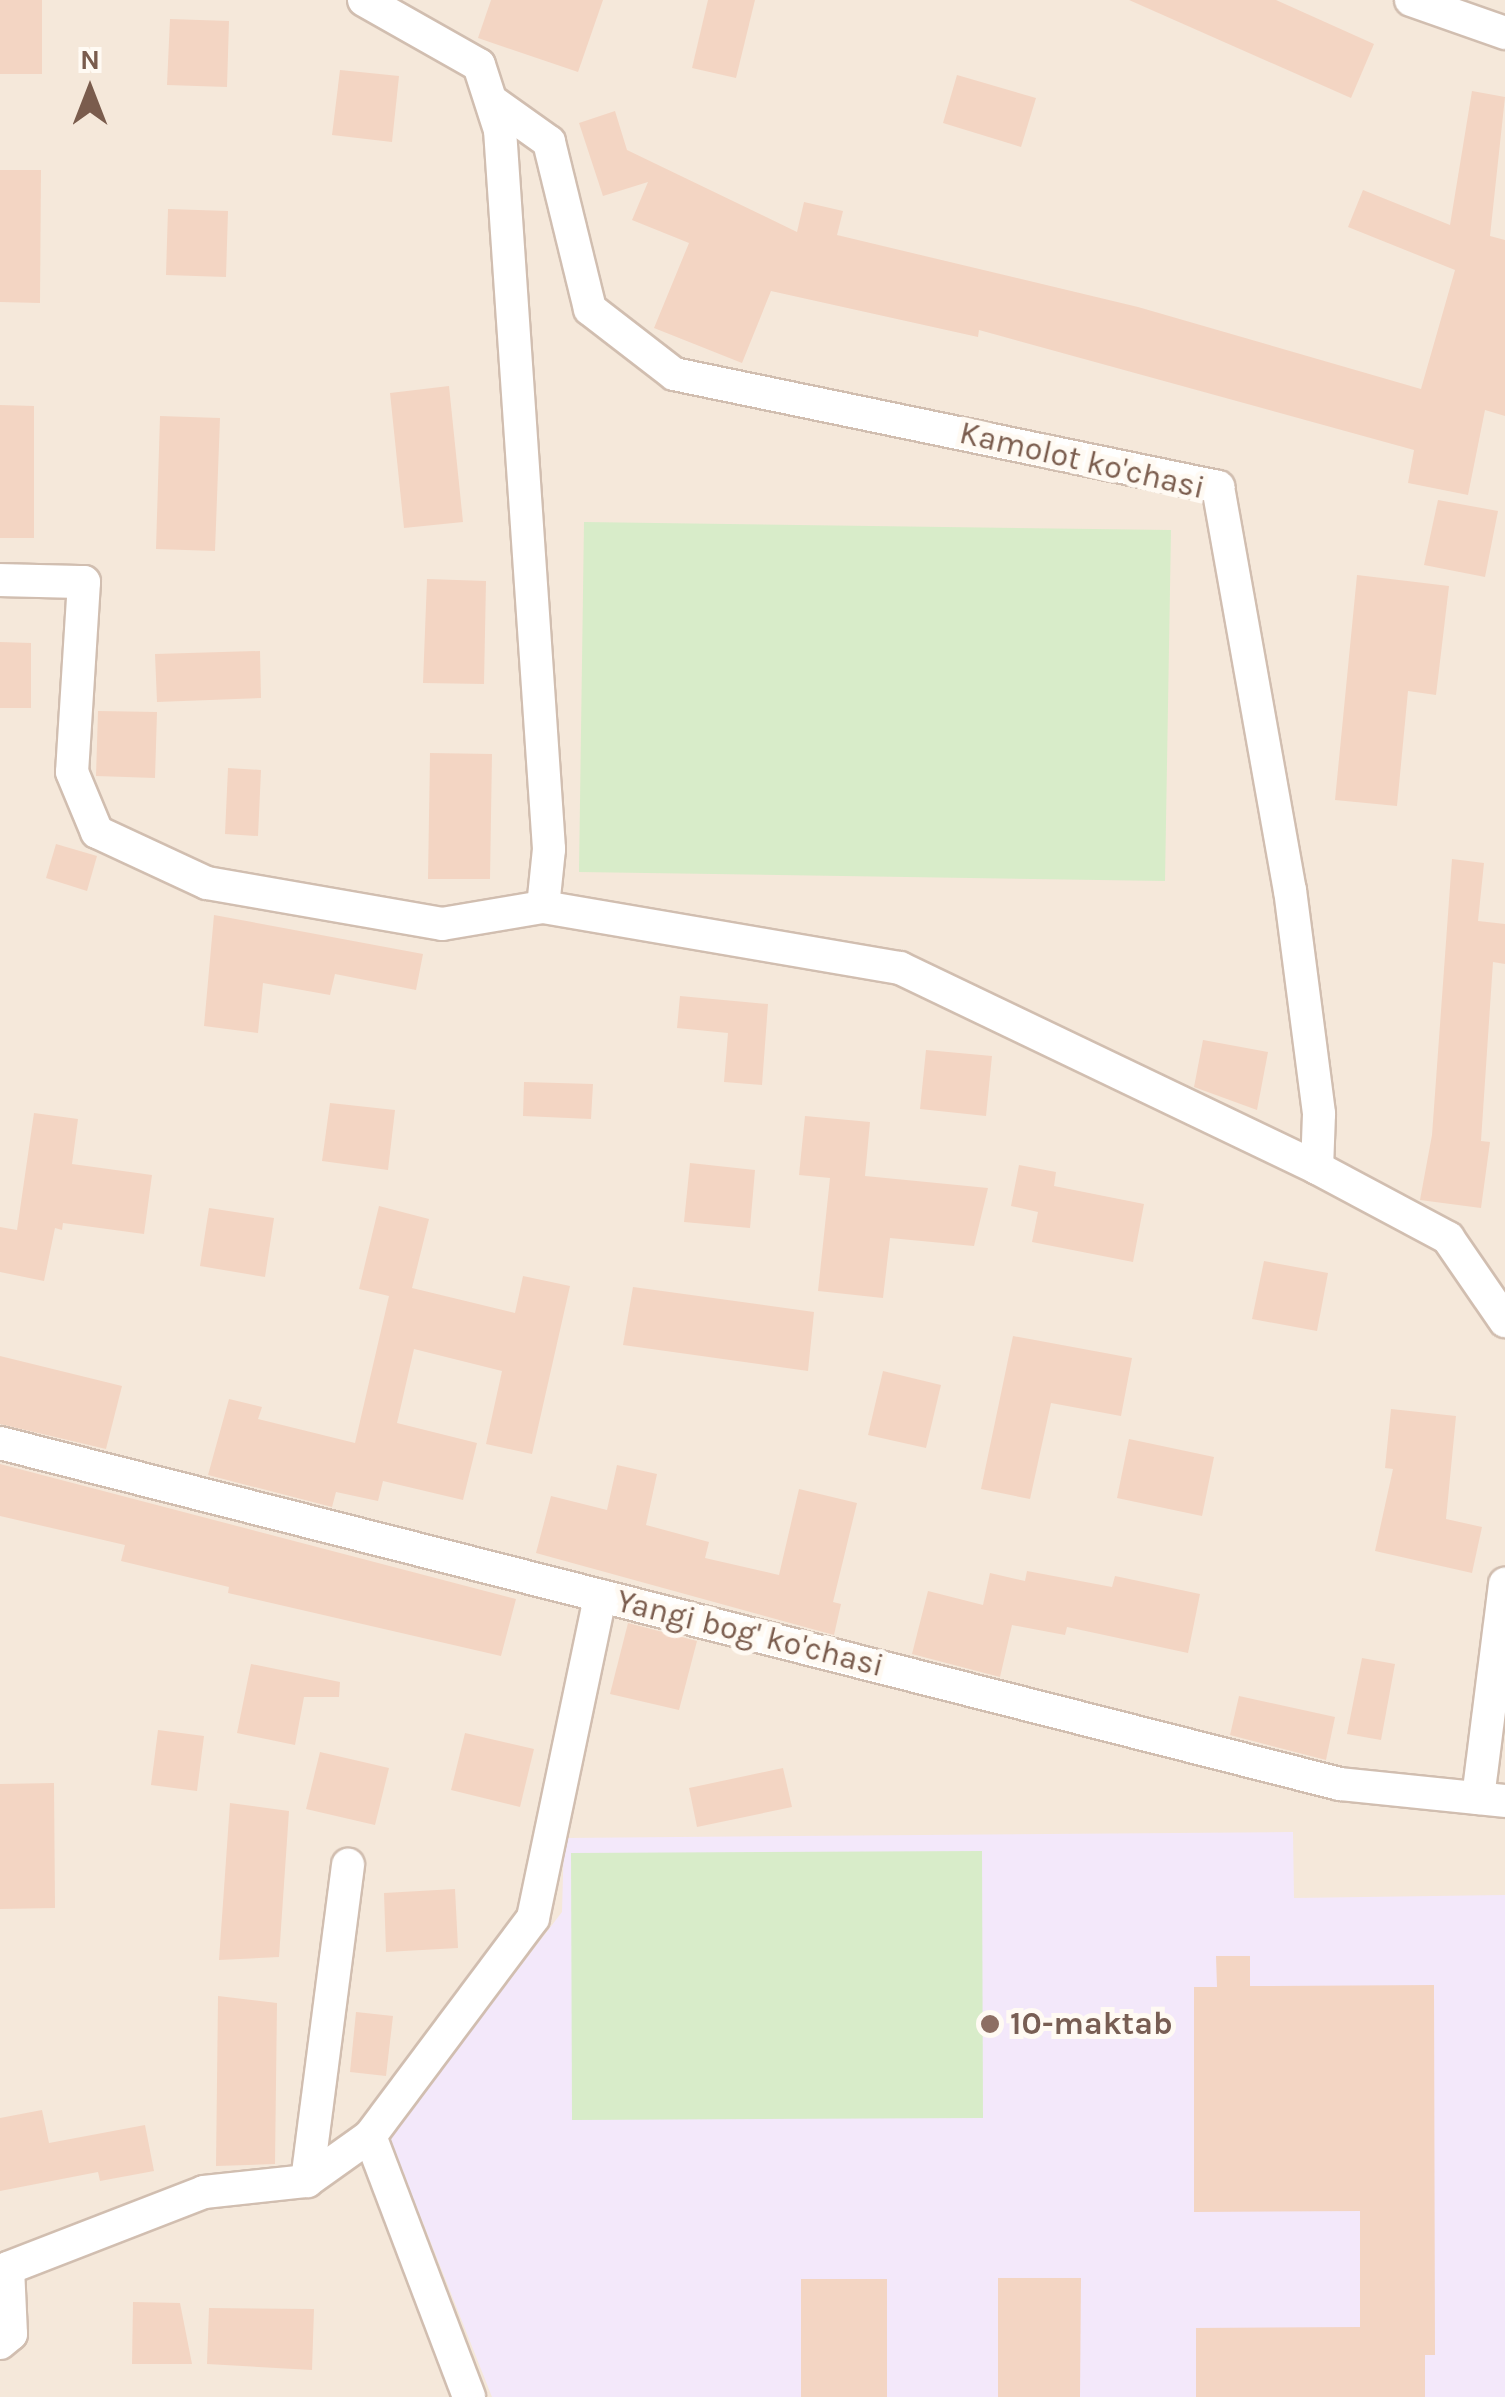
<!DOCTYPE html>
<html>
<head>
<meta charset="utf-8">
<style>
	body { margin:0 }
	#map { position:relative; width:1505px; height:2397px; overflow:hidden; background:#fdf6ec; font-family:Karla,sans-serif }
	div>[style] { position:absolute }
	.residential>* { inset:0; background:#f5e8da }
	.education>* { inset:0; background:#f3e8fa }
	.green>* { inset:0; background:#d8ecc9 }
	.building>* { inset:0; background:#f3d5c3 }
	.roads { filter:drop-shadow(2px 0 #d1beb0) drop-shadow(-2px 0 #d1beb0) drop-shadow(0 2px #d1beb0) drop-shadow(0 -2px #d1beb0) }
	.street>* { height:32px; margin:-16px; padding:0 16px; transform-origin:16px; border-radius:16px; background:#fff }
	.dots>* { width:28px; height:28px; translate:-50% -50%; box-sizing:border-box; border:5px solid #fffaf3; border-radius:50% }
	span { translate:-50% -50%; white-space:nowrap; text-align:center; line-height:1.15; -webkit-text-stroke:10px #fffaf3; paint-order:stroke }
	.street-label { font-size:32px; color:#7a5c4d }
	.education-label { font-size:32px; color:#785e54; font-weight:700 }
	.left { translate:0 -50%; text-align:left }
	.north { position:absolute; left:40px; top:40px; width:100px; height:100px; -webkit-text-stroke:8px #fffaf3; paint-order:stroke; rotate:0deg; font-size:28px; font-weight:700; line-height:40px; text-align:center; color:#7a5c4d }
	.north::after { content:''; display:block; margin:auto; width:35px; height:45px; background:#7a5c4d; clip-path:polygon(50% 0,100% 100%,50% 72%,0 100%) }
</style>
</head>
<body>
<div id="map">
	<div class="residential">
		<div style="clip-path:polygon(0 0,1505px 0,1505px 2397px,0 2397px)"></div>
	</div>
	<div class="education">
		<div style="clip-path:polygon(1293px 1832px,1294px 1898px,1505px 1895px,1505px 2397px,492px 2397px,389px 2137px,562px 1912px,564px 1838px)"></div>
	</div>
	<div class="green">
		<div style="clip-path:polygon(584px 522px,1171px 530px,1165px 881px,579px 872px)"></div>
		<div style="clip-path:polygon(982px 1851px,983px 2118px,572px 2120px,571px 1853px)"></div>
	</div>
	<div class="building">
		<div style="clip-path:polygon(0 0,42px 0,42px 74px,0 74px)"></div>
		<div style="clip-path:polygon(491px 0,603px 0,578px 72px,478px 38px)"></div>
		<div style="clip-path:polygon(708px 0,755px 0,736px 78px,692px 68px)"></div>
		<div style="clip-path:polygon(1129px 0,1276px 0,1374px 44px,1351px 98px)"></div>
		<div style="clip-path:polygon(170px 19px,229px 21px,227px 87px,167px 85px)"></div>
		<div style="clip-path:polygon(340px 70px,399px 76px,392px 142px,332px 135px)"></div>
		<div style="clip-path:polygon(957px 75px,1036px 98px,1021px 147px,943px 123px)"></div>
		<div style="clip-path:polygon(1472px 91px,1505px 97px,1490px 236px,1505px 240px,1505px 416px,1485px 410px,1468px 495px,1408px 483px,1414px 450px,979px 330px,978px 337px,771px 291px,742px 363px,654px 328px,689px 243px,632px 220px,648px 182px,603px 196px,579px 123px,615px 111px,627px 150px,797px 232px,804px 202px,843px 211px,837px 235px,1138px 307px,1421px 389px,1455px 270px,1348px 227px,1363px 190px,1450px 225px)"></div>
		<div style="clip-path:polygon(0 170px,41px 170px,40px 303px,0 302px)"></div>
		<div style="clip-path:polygon(168px 209px,228px 211px,226px 277px,166px 275px)"></div>
		<div style="clip-path:polygon(449px 386px,463px 522px,404px 528px,390px 393px)"></div>
		<div style="clip-path:polygon(0 405px,34px 406px,34px 538px,0 538px)"></div>
		<div style="clip-path:polygon(160px 416px,220px 418px,215px 551px,156px 549px)"></div>
		<div style="clip-path:polygon(1438px 500px,1498px 511px,1485px 577px,1424px 565px)"></div>
		<div style="clip-path:polygon(1357px 575px,1449px 586px,1436px 695px,1408px 691px,1397px 806px,1335px 800px)"></div>
		<div style="clip-path:polygon(427px 579px,486px 581px,484px 684px,423px 683px)"></div>
		<div style="clip-path:polygon(0 642px,31px 643px,31px 708px,0 708px)"></div>
		<div style="clip-path:polygon(260px 651px,261px 698px,157px 702px,155px 654px)"></div>
		<div style="clip-path:polygon(98px 711px,157px 712px,155px 778px,96px 776px)"></div>
		<div style="clip-path:polygon(430px 753px,492px 754px,490px 879px,428px 879px)"></div>
		<div style="clip-path:polygon(228px 768px,261px 770px,258px 836px,225px 834px)"></div>
		<div style="clip-path:polygon(56px 844px,97px 856px,87px 891px,46px 878px)"></div>
		<div style="clip-path:polygon(1452px 859px,1484px 863px,1478px 921px,1505px 924px,1505px 964px,1493px 962px,1481px 1141px,1490px 1142px,1481px 1208px,1420px 1200px,1432px 1135px)"></div>
		<div style="clip-path:polygon(214px 915px,423px 954px,416px 990px,335px 974px,330px 995px,263px 983px,258px 1033px,204px 1026px)"></div>
		<div style="clip-path:polygon(680px 996px,768px 1004px,762px 1085px,724px 1082px,728px 1033px,677px 1028px)"></div>
		<div style="clip-path:polygon(1203px 1040px,1268px 1052px,1257px 1110px,1194px 1087px)"></div>
		<div style="clip-path:polygon(926px 1050px,992px 1056px,986px 1116px,920px 1109px)"></div>
		<div style="clip-path:polygon(524px 1082px,593px 1084px,591px 1119px,523px 1116px)"></div>
		<div style="clip-path:polygon(330px 1103px,395px 1110px,388px 1170px,322px 1161px)"></div>
		<div style="clip-path:polygon(34px 1113px,78px 1119px,72px 1164px,152px 1175px,144px 1234px,63px 1223px,62px 1230px,55px 1228px,44px 1281px,0 1272px,0 1227px,17px 1230px)"></div>
		<div style="clip-path:polygon(805px 1116px,870px 1122px,865px 1176px,988px 1188px,974px 1246px,890px 1238px,883px 1298px,818px 1291px,830px 1178px,799px 1175px)"></div>
		<div style="clip-path:polygon(690px 1163px,755px 1170px,750px 1228px,684px 1222px)"></div>
		<div style="clip-path:polygon(1019px 1165px,1056px 1172px,1054px 1186px,1144px 1204px,1133px 1262px,1032px 1242px,1038px 1212px,1011px 1206px)"></div>
		<div style="clip-path:polygon(379px 1206px,429px 1219px,412px 1288px,515px 1313px,523px 1276px,570px 1286px,532px 1454px,486px 1444px,502px 1371px,414px 1349px,397px 1423px,477px 1443px,463px 1500px,383px 1481px,378px 1501px,336px 1492px,332px 1507px,208px 1475px,229px 1399px,262px 1407px,258px 1419px,355px 1443px,389px 1296px,359px 1289px)"></div>
		<div style="clip-path:polygon(209px 1208px,274px 1218px,265px 1277px,200px 1266px)"></div>
		<div style="clip-path:polygon(1264px 1261px,1328px 1273px,1317px 1331px,1252px 1319px)"></div>
		<div style="clip-path:polygon(633px 1287px,814px 1312px,808px 1371px,623px 1345px)"></div>
		<div style="clip-path:polygon(1013px 1336px,1132px 1358px,1121px 1416px,1051px 1403px,1030px 1499px,981px 1489px)"></div>
		<div style="clip-path:polygon(0 1356px,122px 1386px,106px 1449px,0 1424px)"></div>
		<div style="clip-path:polygon(883px 1371px,941px 1385px,926px 1448px,868px 1435px)"></div>
		<div style="clip-path:polygon(1391px 1409px,1456px 1416px,1446px 1519px,1482px 1527px,1472px 1573px,1375px 1551px,1393px 1469px,1385px 1468px)"></div>
		<div style="clip-path:polygon(1129px 1439px,1214px 1457px,1202px 1516px,1117px 1498px)"></div>
		<div style="clip-path:polygon(0 1464px,516px 1599px,501px 1656px,228px 1593px,229px 1587px,121px 1561px,125px 1545px,0 1516px)"></div>
		<div style="clip-path:polygon(617px 1465px,657px 1474px,646px 1525px,709px 1542px,705px 1558px,779px 1575px,799px 1489px,857px 1503px,833px 1602px,841px 1604px,834px 1635px,536px 1553px,551px 1496px,607px 1510px)"></div>
		<div style="clip-path:polygon(1027px 1571px,1112px 1587px,1115px 1576px,1200px 1594px,1188px 1653px,1067px 1627px,1065px 1635px,1012px 1625px,1000px 1677px,912px 1654px,928px 1591px,983px 1605px,990px 1573px,1025px 1581px)"></div>
		<div style="clip-path:polygon(628px 1623px,697px 1641px,679px 1710px,610px 1694px)"></div>
		<div style="clip-path:polygon(1362px 1658px,1395px 1664px,1381px 1740px,1347px 1734px)"></div>
		<div style="clip-path:polygon(251px 1664px,340px 1682px,339px 1697px,304px 1697px,295px 1745px,237px 1733px)"></div>
		<div style="clip-path:polygon(1239px 1696px,1335px 1717px,1326px 1760px,1230px 1735px)"></div>
		<div style="clip-path:polygon(158px 1730px,204px 1736px,197px 1791px,151px 1785px)"></div>
		<div style="clip-path:polygon(465px 1733px,534px 1749px,520px 1807px,451px 1790px)"></div>
		<div style="clip-path:polygon(320px 1752px,389px 1768px,375px 1825px,306px 1809px)"></div>
		<div style="clip-path:polygon(783px 1768px,792px 1807px,697px 1827px,689px 1788px)"></div>
		<div style="clip-path:polygon(54px 1783px,55px 1908px,0 1909px,0 1784px)"></div>
		<div style="clip-path:polygon(230px 1803px,289px 1811px,279px 1957px,219px 1960px)"></div>
		<div style="clip-path:polygon(455px 1889px,458px 1948px,386px 1952px,384px 1893px)"></div>
		<div style="clip-path:polygon(1216px 1956px,1250px 1956px,1250px 1986px,1434px 1985px,1435px 2355px,1425px 2355px,1425px 2397px,1196px 2397px,1196px 2328px,1360px 2327px,1360px 2211px,1194px 2212px,1194px 1987px,1217px 1987px)"></div>
		<div style="clip-path:polygon(218px 1996px,277px 2003px,275px 2164px,216px 2166px)"></div>
		<div style="clip-path:polygon(356px 2012px,393px 2016px,386px 2076px,350px 2072px)"></div>
		<div style="clip-path:polygon(42px 2110px,49px 2143px,145px 2125px,154px 2171px,100px 2181px,98px 2172px,0 2191px,0 2118px)"></div>
		<div style="clip-path:polygon(998px 2278px,1081px 2278px,1080px 2397px,998px 2397px)"></div>
		<div style="clip-path:polygon(801px 2279px,887px 2279px,887px 2397px,801px 2397px)"></div>
		<div style="clip-path:polygon(133px 2302px,180px 2303px,192px 2364px,132px 2364px)"></div>
		<div style="clip-path:polygon(209px 2308px,314px 2309px,312px 2370px,207px 2364px)"></div>
	</div>
	<div class="roads">
		<div class="street">
			<div style="left:364px;top:0;width:132px;rotate:29.5deg"></div>
			<div style="left:479px;top:65px;width:68px;rotate:72.1deg"></div>
			<div style="left:500px;top:130px;width:721px;rotate:86.1deg"></div>
			<div style="left:549px;top:849px;width:58px;rotate:95.9deg"></div>
			<div style="left:1411px;top:0;width:100px;rotate:19.3deg"></div>
			<div style="left:493px;top:102px;width:69px;rotate:35.5deg"></div>
			<div style="left:549px;top:142px;width:172px;rotate:76.2deg"></div>
			<div style="left:590px;top:309px;width:106px;rotate:37.7deg"></div>
			<div style="left:674px;top:374px;width:556px;rotate:11.73deg"></div>
			<div style="left:1218px;top:487px;width:409px;rotate:79.9deg"></div>
			<div style="left:1290px;top:890px;width:226px;rotate:82.6deg"></div>
			<div style="left:1319px;top:1114px;width:54px;rotate:92.1deg"></div>
			<div style="left:0;top:580px;width:84px;rotate:1.4deg"></div>
			<div style="left:84px;top:582px;width:190px;rotate:93.6deg"></div>
			<div style="left:72px;top:772px;width:65px;rotate:67.4deg"></div>
			<div style="left:97px;top:832px;width:121px;rotate:24.9deg"></div>
			<div style="left:207px;top:883px;width:239px;rotate:9.9deg"></div>
			<div style="left:442px;top:924px;width:102px;rotate:-9.6deg"></div>
			<div style="left:543px;top:907px;width:362px;rotate:9.7deg"></div>
			<div style="left:900px;top:968px;width:462px;rotate:25.6deg"></div>
			<div style="left:1317px;top:1168px;width:149px;rotate:28.1deg"></div>
			<div style="left:1448px;top:1238px;width:101px;rotate:55.5deg"></div>
			<div style="left:0;top:1443px;width:1383px;rotate:14.28deg"></div>
			<div style="left:1340px;top:1784px;width:166px;rotate:5.9deg"></div>
			<div style="left:1478px;top:1798px;width:216px;rotate:-82.8deg"></div>
			<div style="left:370px;top:2136px;width:279px;rotate:69.2deg"></div>
			<div style="left:307px;top:2181px;width:319px;rotate:-82.6deg"></div>
			<div style="left:0;top:2343px;width:14px;rotate:-39deg"></div>
			<div style="left:11px;top:2334px;width:66px;rotate:-92.6deg"></div>
			<div style="left:8px;top:2268px;width:210px;rotate:-21.2deg"></div>
			<div style="left:204px;top:2192px;width:104px;rotate:-6.1deg"></div>
			<div style="left:307px;top:2181px;width:77px;rotate:-35.5deg"></div>
			<div style="left:370px;top:2136px;width:272px;rotate:-53.2deg"></div>
			<div style="left:533px;top:1918px;width:329px;rotate:-78.2deg"></div>
		</div>
	</div>
	<div class="dots">
		<div style="left:990px;top:2024px;background:#8d6e63"></div>
	</div>
	<div class="street-label">
		<span style="left:1082px;top:461px;rotate:13deg">Kamolot ko'chasi</span>
		<span style="left:750px;top:1634px;rotate:14deg">Yangi bog' ko'chasi</span>
	</div>
	<div class="education-label">
		<span class="left" style="left:1010px;top:2024px">10-maktab</span>
	</div>
	<div class="north">N</div>
</div>
</body>
</html>
